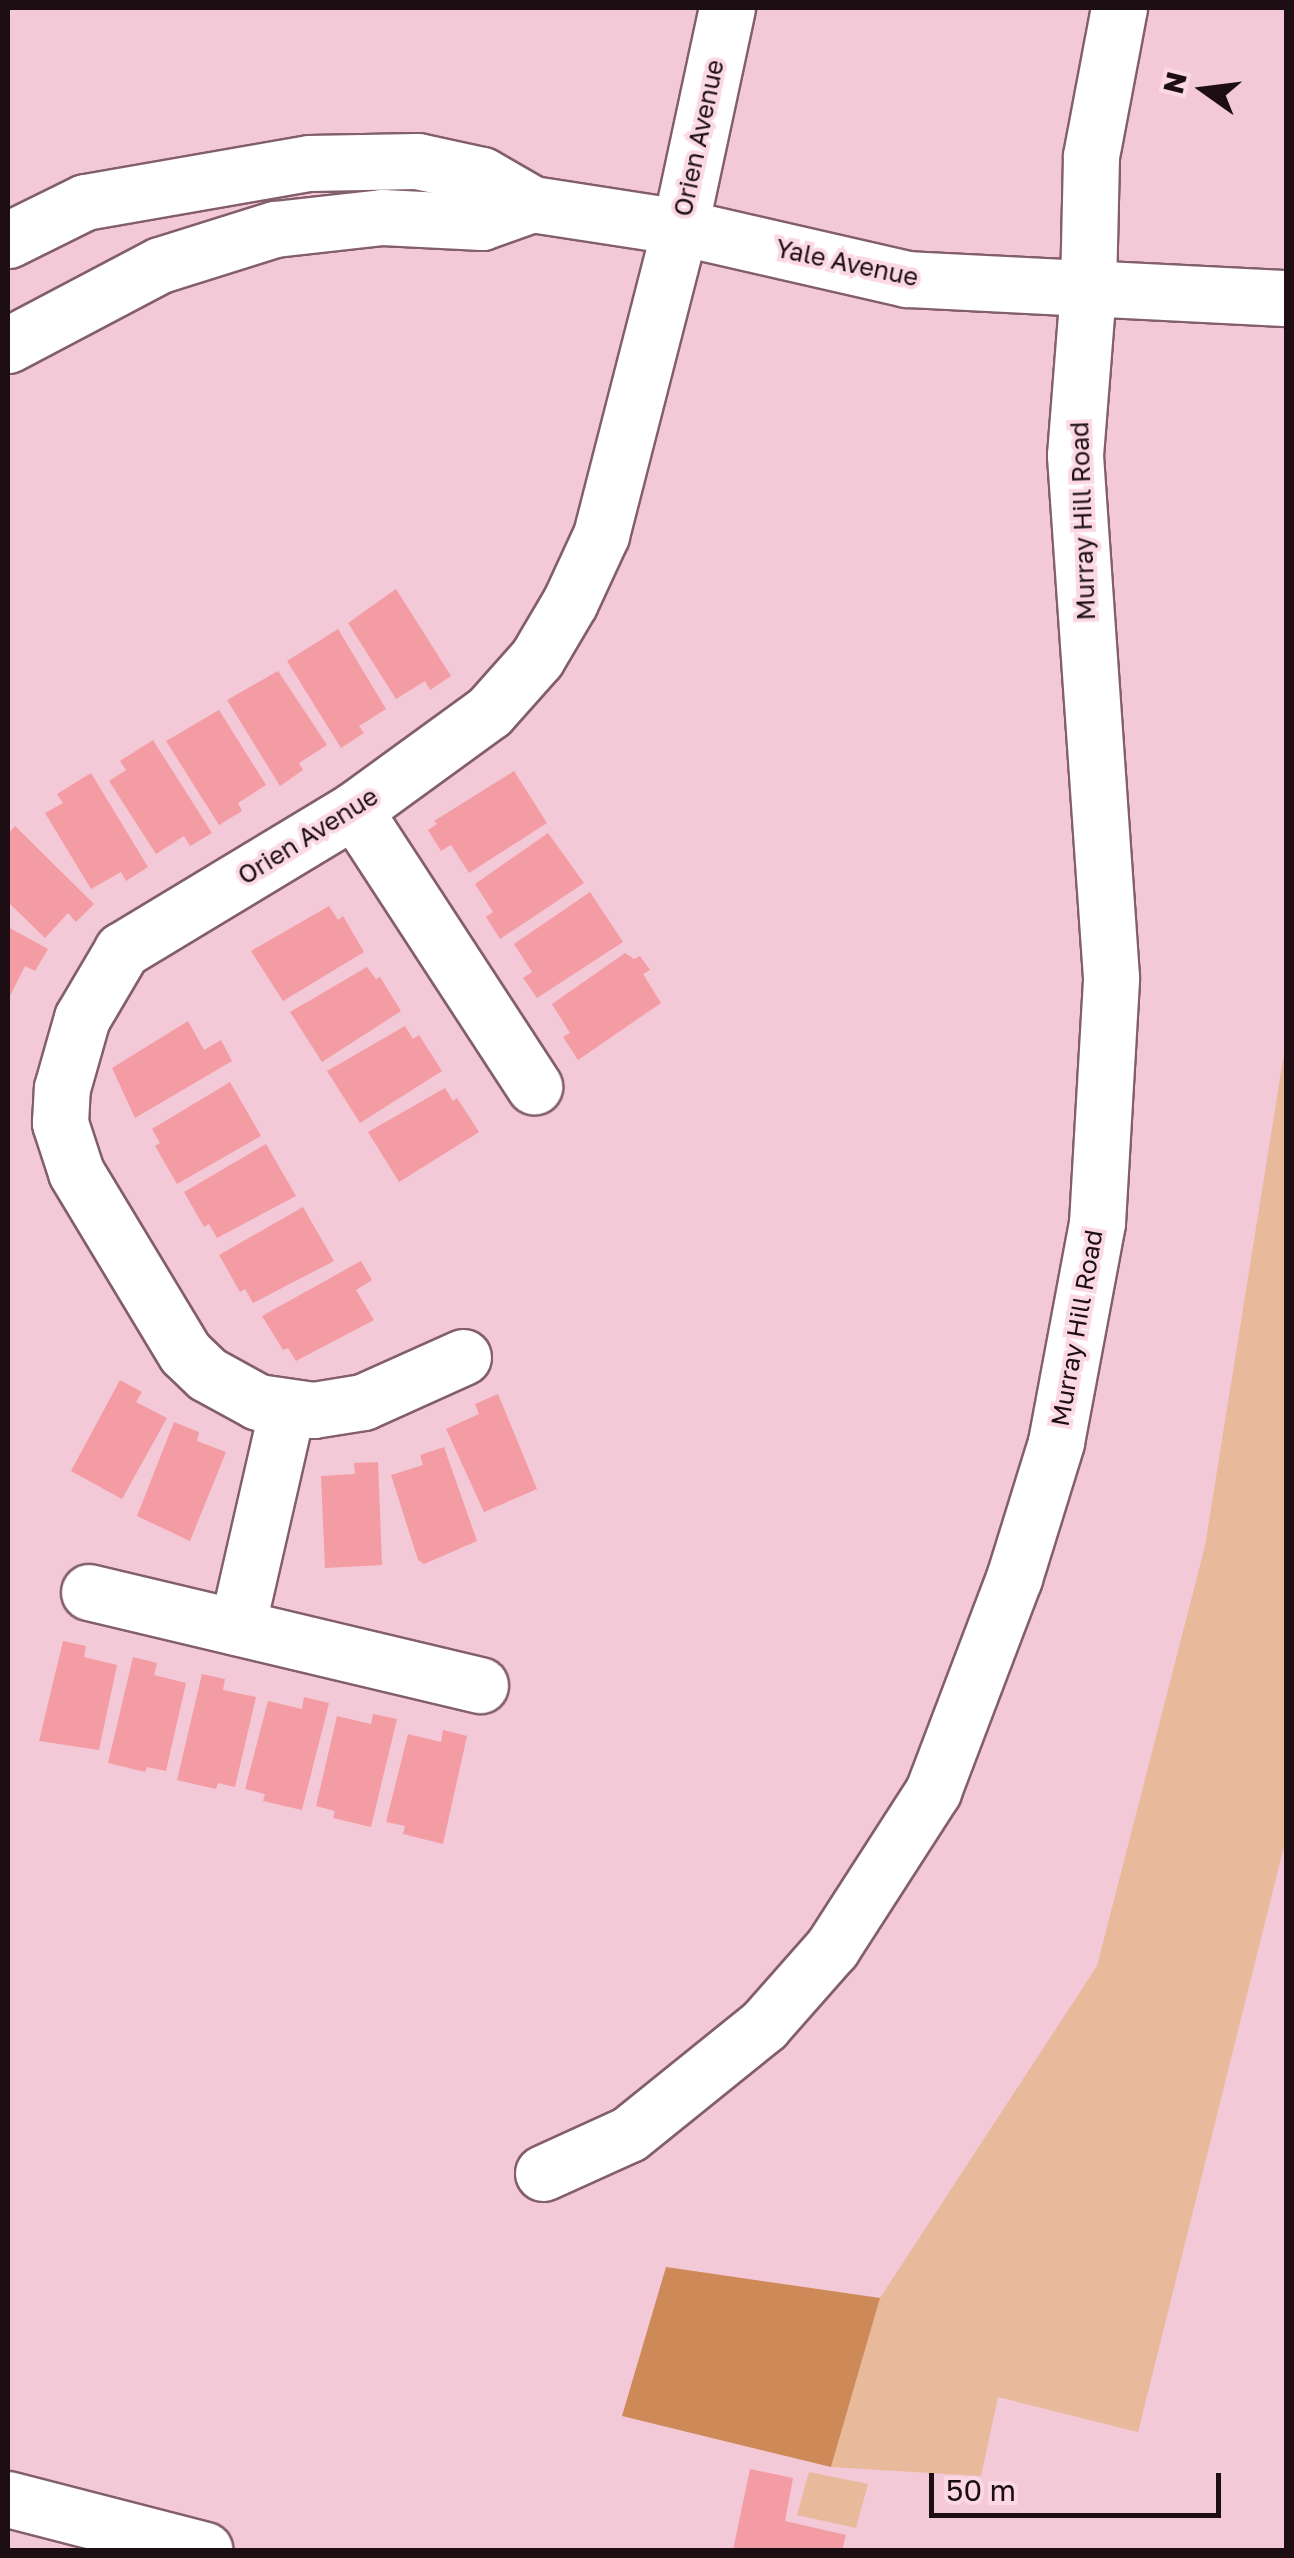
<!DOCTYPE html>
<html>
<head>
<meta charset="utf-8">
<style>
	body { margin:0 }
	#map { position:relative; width:1294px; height:2558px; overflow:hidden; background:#f3c8d7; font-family:"Golos Text",sans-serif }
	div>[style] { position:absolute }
	.green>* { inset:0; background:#e8b99a }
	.forest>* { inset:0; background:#ce8959 }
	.building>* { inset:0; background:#f49ca3 }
	.roads { filter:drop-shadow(2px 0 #835e6c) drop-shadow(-2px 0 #835e6c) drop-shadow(0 2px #835e6c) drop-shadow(0 -2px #835e6c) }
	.minor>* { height:55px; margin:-27.5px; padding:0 27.5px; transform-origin:27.5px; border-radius:27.5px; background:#fff }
	.major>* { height:55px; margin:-27.5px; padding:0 27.5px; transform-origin:27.5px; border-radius:27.5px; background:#fff }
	span { translate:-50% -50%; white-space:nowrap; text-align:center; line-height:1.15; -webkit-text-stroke:8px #fbd8e4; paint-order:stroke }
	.street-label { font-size:25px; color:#1c0e13 }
	.frame { position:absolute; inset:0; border:10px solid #1c0e13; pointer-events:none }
	.north { position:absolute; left:1154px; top:40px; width:100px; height:100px; -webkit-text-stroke:8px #fbd8e4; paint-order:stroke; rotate:284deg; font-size:28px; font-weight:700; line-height:40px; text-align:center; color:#1c0e13 }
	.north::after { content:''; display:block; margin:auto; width:35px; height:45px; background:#1c0e13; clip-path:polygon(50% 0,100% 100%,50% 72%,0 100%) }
	.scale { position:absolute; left:929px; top:2473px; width:292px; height:45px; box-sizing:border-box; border:5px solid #1c0e13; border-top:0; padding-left:12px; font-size:30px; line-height:35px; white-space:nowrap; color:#1c0e13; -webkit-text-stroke:8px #fbd8e4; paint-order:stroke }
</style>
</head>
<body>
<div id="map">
	<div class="green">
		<div style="clip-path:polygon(1286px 1041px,1286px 1838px,1138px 2432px,998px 2397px,981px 2476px,831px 2467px,880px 2298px,1097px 1966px,1205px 1546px)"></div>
		<div style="clip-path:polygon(809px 2472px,868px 2484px,856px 2528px,797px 2515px)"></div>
	</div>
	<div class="forest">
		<div style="clip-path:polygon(666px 2267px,880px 2298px,831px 2467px,622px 2416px)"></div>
	</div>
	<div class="building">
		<div style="clip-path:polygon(396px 589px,451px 676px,430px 690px,425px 681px,396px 699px,348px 623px)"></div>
		<div style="clip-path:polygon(338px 629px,386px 709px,359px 726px,364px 733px,341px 748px,287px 661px)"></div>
		<div style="clip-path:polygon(278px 671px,327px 745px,299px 763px,303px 770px,280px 786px,227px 700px)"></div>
		<div style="clip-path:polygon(219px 710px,266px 785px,238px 803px,242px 811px,219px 825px,166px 741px)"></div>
		<div style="clip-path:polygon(153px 740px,212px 833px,190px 846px,184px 836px,156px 854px,109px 781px,126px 770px,120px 761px)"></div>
		<div style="clip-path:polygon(514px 771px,547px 823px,469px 873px,451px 845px,441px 851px,428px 830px,437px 824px,434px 821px)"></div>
		<div style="clip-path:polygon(91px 773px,148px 867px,126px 881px,121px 872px,91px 889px,45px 813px,63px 803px,57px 794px)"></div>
		<div style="clip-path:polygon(15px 826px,94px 904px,76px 922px,68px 913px,45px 938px,8px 902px,8px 834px)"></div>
		<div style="clip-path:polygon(548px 833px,584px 883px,500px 939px,486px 917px,493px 912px,475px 884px)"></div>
		<div style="clip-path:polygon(590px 892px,623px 942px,537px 998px,523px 978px,532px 972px,514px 944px)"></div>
		<div style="clip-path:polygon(329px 906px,338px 920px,343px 916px,364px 952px,283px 1001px,251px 951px)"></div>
		<div style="clip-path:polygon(8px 927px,48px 949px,35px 971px,25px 966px,8px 1000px)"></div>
		<div style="clip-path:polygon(625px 953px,634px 959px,640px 956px,650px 970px,643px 974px,661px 1003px,578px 1060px,563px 1037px,570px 1033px,552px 1004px)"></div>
		<div style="clip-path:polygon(367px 967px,376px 979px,380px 977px,401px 1011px,322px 1062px,290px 1012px)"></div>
		<div style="clip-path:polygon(188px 1021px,204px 1050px,221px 1040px,232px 1061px,135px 1118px,112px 1068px)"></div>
		<div style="clip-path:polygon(405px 1026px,413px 1039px,419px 1035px,442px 1071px,360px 1123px,327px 1071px)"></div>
		<div style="clip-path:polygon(230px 1082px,261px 1136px,177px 1184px,155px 1146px,160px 1143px,152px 1129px)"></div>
		<div style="clip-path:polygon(445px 1088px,453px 1101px,457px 1098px,479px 1132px,399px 1182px,368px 1132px)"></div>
		<div style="clip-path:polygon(266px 1144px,296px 1196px,217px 1238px,209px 1224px,204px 1227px,184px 1192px)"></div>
		<div style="clip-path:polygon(303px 1207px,334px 1261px,253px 1303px,245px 1289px,240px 1292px,219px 1255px)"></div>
		<div style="clip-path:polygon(361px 1261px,372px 1280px,356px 1290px,374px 1320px,296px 1361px,288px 1348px,283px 1350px,262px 1316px)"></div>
		<div style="clip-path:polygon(120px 1380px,142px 1392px,136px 1402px,167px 1418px,122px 1499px,71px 1471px)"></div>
		<div style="clip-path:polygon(498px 1394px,537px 1489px,484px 1512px,446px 1429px,479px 1414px,475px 1404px)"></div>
		<div style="clip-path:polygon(174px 1422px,199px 1432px,197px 1441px,226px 1452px,190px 1541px,137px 1516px)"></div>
		<div style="clip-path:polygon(444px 1447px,477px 1541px,424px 1564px,418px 1560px,391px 1475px,423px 1465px,420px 1455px)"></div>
		<div style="clip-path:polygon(378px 1462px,382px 1565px,325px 1568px,321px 1476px,355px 1474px,354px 1463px)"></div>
		<div style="clip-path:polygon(63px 1641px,86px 1646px,84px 1657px,117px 1665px,99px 1750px,39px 1741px)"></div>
		<div style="clip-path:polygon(133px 1657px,157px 1663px,154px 1675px,186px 1683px,166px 1771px,147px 1767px,145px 1772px,108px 1763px)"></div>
		<div style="clip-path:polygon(202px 1674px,225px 1679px,223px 1690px,256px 1697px,235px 1787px,218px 1783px,216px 1789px,177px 1780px)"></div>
		<div style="clip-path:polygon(304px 1697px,329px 1703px,302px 1810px,263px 1801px,265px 1794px,245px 1789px,268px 1701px,302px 1709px)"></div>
		<div style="clip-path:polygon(373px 1714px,397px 1719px,371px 1827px,333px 1818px,335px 1811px,316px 1806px,337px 1716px,371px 1724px)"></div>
		<div style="clip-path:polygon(443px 1730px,467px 1736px,443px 1844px,403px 1834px,405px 1826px,386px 1822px,408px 1734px,441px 1742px)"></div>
		<div style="clip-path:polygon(750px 2469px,793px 2478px,785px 2521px,846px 2535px,842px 2550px,733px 2550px)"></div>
	</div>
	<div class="roads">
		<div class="minor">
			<div style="left:354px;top:810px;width:330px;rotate:56.9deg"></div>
			<div style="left:463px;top:1357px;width:110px;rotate:155.8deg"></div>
			<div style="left:363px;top:1402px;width:51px;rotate:170.9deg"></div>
			<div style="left:313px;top:1410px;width:56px;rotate:-171.7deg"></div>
			<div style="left:258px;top:1402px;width:58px;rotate:-151.2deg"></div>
			<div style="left:207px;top:1374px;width:30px;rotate:-136deg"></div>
			<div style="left:185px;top:1353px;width:211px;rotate:-121.1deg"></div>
			<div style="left:76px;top:1172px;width:52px;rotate:-108.1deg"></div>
			<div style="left:60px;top:1123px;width:35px;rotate:-87deg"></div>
			<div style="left:62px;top:1088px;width:73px;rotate:-74.1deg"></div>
			<div style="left:82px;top:1018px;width:79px;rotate:-59.5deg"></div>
			<div style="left:122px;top:950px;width:271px;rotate:-31.1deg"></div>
			<div style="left:354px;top:810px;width:167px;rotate:-36deg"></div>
			<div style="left:489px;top:712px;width:72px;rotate:-48.4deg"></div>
			<div style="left:537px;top:658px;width:65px;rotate:-59.5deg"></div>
			<div style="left:570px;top:602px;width:74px;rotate:-65.2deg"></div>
			<div style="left:601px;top:535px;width:318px;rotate:-75.6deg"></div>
			<div style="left:680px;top:227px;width:224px;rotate:-77.9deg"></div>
			<div style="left:89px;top:1592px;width:402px;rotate:13.4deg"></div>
			<div style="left:237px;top:1627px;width:225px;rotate:-77.1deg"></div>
			<div style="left:543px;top:2173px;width:94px;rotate:-24.4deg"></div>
			<div style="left:629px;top:2134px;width:174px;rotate:-38.9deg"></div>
			<div style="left:764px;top:2025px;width:103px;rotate:-48.6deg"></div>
			<div style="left:832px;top:1948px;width:187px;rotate:-57.2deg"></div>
			<div style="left:933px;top:1791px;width:228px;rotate:-69.2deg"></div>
			<div style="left:1014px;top:1578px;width:142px;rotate:-72.8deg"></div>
			<div style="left:1056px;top:1442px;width:223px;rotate:-79.4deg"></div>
			<div style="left:1097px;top:1223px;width:246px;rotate:-86.7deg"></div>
			<div style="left:1111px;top:977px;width:523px;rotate:-93.95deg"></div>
			<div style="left:1075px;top:455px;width:167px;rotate:-85.5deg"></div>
			<div style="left:1088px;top:289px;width:133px;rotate:-88.7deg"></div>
			<div style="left:1091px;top:156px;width:151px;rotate:-79.3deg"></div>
		</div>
		<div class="major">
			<div style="left:8px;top:240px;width:86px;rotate:-26.3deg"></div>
			<div style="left:85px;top:202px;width:227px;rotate:-9.9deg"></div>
			<div style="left:309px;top:163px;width:108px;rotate:-1.1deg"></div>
			<div style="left:417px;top:161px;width:66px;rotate:12.2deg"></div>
			<div style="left:482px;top:175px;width:58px;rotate:30.1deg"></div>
			<div style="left:532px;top:204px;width:150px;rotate:8.8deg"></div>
			<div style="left:680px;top:227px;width:233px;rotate:12.9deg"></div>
			<div style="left:907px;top:279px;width:379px;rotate:2.9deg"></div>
			<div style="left:8px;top:345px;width:172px;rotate:-27.8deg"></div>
			<div style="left:160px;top:265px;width:121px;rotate:-17.4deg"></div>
			<div style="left:275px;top:229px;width:108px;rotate:-6.4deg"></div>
			<div style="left:382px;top:217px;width:100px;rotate:2.9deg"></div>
			<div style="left:482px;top:222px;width:53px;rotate:-19.8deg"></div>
			<div style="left:8px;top:2499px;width:203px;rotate:14.5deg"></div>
		</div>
	</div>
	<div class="street-label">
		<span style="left:699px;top:138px;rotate:-78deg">Orien Avenue</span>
		<span style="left:847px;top:263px;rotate:12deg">Yale Avenue</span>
		<span style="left:1083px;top:521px;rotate:-92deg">Murray Hill Road</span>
		<span style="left:308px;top:836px;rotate:-32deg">Orien Avenue</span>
		<span style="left:1077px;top:1328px;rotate:-80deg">Murray Hill Road</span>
	</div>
	<div class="frame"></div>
	<div class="north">N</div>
	<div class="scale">50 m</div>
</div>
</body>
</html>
